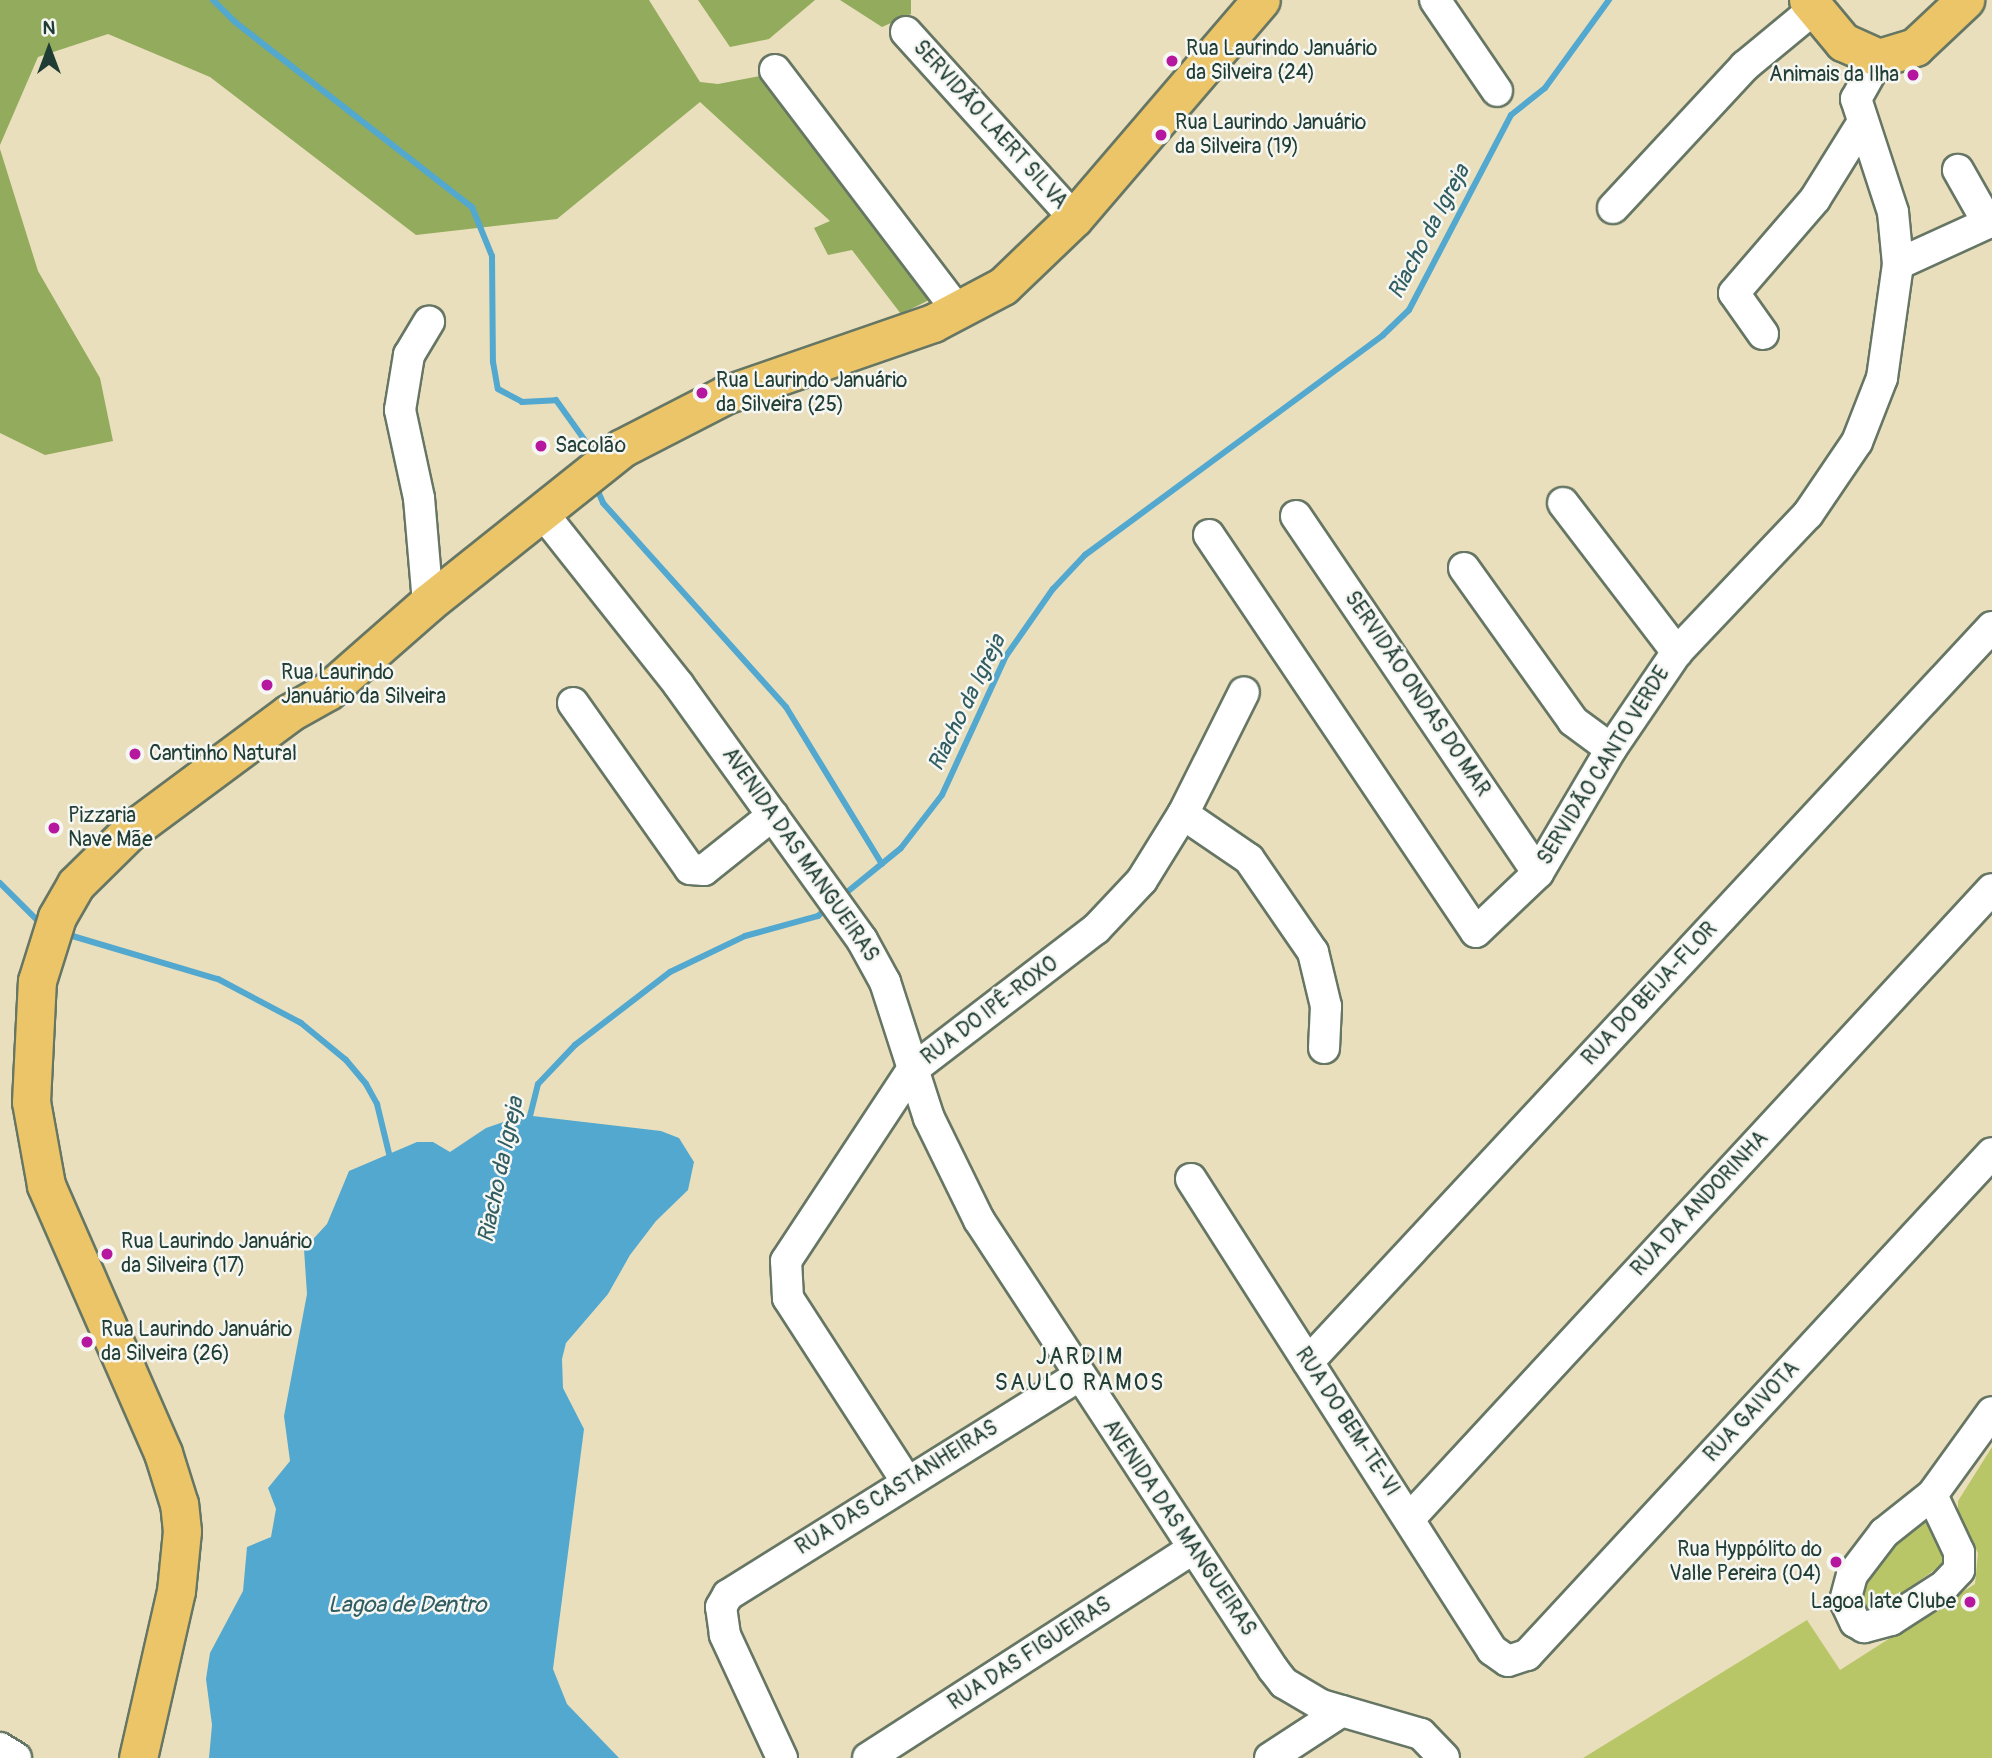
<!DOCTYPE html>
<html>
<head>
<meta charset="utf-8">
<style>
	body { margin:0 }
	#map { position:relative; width:1992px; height:1758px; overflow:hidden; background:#eadfbc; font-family:Pangolin,sans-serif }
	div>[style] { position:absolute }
	.green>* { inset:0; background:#b8c668 }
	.forest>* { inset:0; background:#92ab5c }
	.water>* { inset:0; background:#53a8cf }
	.stream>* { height:6px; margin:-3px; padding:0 3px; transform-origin:3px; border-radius:3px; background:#53a8cf }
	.roads { filter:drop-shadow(2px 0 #667664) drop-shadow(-2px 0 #667664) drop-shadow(0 2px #667664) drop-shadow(0 -2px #667664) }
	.minor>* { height:30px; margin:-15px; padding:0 15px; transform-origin:15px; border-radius:15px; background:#fff }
	.major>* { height:37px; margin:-18.5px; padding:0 18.5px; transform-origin:18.5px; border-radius:18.5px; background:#ecc569 }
	.dots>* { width:19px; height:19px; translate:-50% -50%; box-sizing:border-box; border:4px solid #f6f6f2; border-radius:50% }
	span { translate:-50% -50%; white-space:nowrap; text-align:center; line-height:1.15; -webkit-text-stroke:5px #f6f6f2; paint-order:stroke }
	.poi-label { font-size:21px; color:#1f3d34 }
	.left { translate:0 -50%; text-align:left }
	.right { translate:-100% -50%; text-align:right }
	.street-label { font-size:21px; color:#1f3d34 }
	.water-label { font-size:23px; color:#2f5d62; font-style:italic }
	.neighbourhood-label { font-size:23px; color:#1f3d34; letter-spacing:2px }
	.north { position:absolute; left:14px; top:14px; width:70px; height:70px; -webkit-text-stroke:5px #f6f6f2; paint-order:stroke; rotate:0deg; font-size:19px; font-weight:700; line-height:28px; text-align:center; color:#1f3d34 }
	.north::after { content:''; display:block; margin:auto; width:24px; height:32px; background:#1f3d34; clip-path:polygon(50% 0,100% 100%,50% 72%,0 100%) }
</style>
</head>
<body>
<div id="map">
	<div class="green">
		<div style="clip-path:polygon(1992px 1447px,1992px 1758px,1583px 1758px,1807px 1620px,1840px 1670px,1975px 1584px,1978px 1553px,1958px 1516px,1958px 1501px)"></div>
		<div style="clip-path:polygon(1925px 1516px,1945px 1557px,1943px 1564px,1903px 1592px,1865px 1609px,1860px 1606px,1864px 1578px,1876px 1557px)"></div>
	</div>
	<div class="forest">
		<div style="clip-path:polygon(0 0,649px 0,700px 82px,718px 84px,765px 75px,937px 296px,901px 314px,852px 250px,828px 255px,814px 228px,830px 221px,700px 102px,557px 219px,416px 235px,210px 77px,108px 34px,38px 57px,0 145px)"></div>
		<div style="clip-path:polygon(698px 0,815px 0,769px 39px,730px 47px)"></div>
		<div style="clip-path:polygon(840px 0,911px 0,911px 14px,882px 27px)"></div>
		<div style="clip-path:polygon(0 149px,38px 271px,100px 378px,113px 441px,45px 455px,0 433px)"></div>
	</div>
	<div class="water">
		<div style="clip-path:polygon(524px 1115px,661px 1131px,679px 1138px,694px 1162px,688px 1190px,656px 1221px,630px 1255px,608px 1294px,566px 1343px,562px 1359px,563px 1388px,584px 1429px,553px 1669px,567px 1704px,619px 1758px,209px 1758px,212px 1725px,206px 1679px,210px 1653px,243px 1591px,247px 1547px,271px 1537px,276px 1509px,268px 1488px,290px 1461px,284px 1416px,307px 1294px,304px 1249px,327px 1224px,349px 1171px,417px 1142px,433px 1142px,450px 1152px,486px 1128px)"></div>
	</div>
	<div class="stream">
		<div style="left:213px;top:0;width:31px;rotate:45deg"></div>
		<div style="left:235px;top:22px;width:301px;rotate:38deg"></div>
		<div style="left:472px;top:207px;width:53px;rotate:67.8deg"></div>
		<div style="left:492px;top:256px;width:106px;rotate:89.5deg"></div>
		<div style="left:493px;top:362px;width:27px;rotate:80deg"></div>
		<div style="left:498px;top:389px;width:27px;rotate:28deg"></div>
		<div style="left:522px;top:402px;width:34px;rotate:-3deg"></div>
		<div style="left:556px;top:400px;width:60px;rotate:54.5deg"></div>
		<div style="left:596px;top:487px;width:17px;rotate:66deg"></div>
		<div style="left:603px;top:503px;width:274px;rotate:48.1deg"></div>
		<div style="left:786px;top:707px;width:184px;rotate:58.6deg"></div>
		<div style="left:0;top:883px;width:54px;rotate:45deg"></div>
		<div style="left:841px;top:897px;width:77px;rotate:-39.2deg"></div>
		<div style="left:901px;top:848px;width:67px;rotate:-52.3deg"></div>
		<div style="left:942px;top:795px;width:153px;rotate:-65.3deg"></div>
		<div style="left:1006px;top:656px;width:82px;rotate:-55deg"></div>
		<div style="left:1053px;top:589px;width:47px;rotate:-46.7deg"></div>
		<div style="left:1085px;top:555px;width:370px;rotate:-36.4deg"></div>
		<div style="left:1383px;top:335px;width:36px;rotate:-44deg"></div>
		<div style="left:1409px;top:310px;width:220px;rotate:-62.4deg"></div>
		<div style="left:1511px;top:115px;width:43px;rotate:-38.5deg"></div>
		<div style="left:1545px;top:88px;width:109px;rotate:-54deg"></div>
		<div style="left:69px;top:935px;width:155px;rotate:16.5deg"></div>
		<div style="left:218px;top:979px;width:94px;rotate:27.9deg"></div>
		<div style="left:301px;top:1023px;width:58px;rotate:39.4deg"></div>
		<div style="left:346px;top:1060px;width:31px;rotate:50deg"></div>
		<div style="left:366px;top:1084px;width:23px;rotate:61deg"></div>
		<div style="left:377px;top:1104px;width:60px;rotate:76.4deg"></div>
		<div style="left:528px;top:1124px;width:41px;rotate:-76deg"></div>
		<div style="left:538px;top:1084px;width:54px;rotate:-46.5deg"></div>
		<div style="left:575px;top:1045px;width:120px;rotate:-37.5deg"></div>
		<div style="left:670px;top:972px;width:83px;rotate:-25.6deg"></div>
		<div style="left:745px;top:936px;width:76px;rotate:-15.3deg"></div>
		<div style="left:818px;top:916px;width:15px;rotate:-42deg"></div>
	</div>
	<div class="roads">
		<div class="minor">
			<div style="left:1435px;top:0;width:110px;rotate:55.7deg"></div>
			<div style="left:906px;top:32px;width:251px;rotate:47.9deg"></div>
			<div style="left:775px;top:70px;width:304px;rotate:52.8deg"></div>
			<div style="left:1613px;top:208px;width:194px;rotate:-47.1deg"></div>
			<div style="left:1745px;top:66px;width:89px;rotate:-39.6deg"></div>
			<div style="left:1898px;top:264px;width:99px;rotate:-24.5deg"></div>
			<div style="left:1988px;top:223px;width:61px;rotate:-119.5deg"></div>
			<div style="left:1763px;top:334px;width:50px;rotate:-125.3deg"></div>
			<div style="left:1734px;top:293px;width:124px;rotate:-49.2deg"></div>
			<div style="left:1815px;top:199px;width:87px;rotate:-58.1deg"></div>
			<div style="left:1563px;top:503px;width:188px;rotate:52.6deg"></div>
			<div style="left:541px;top:511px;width:221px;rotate:51.6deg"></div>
			<div style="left:678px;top:684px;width:315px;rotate:54.3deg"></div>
			<div style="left:862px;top:940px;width:48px;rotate:61.3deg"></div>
			<div style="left:885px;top:982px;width:143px;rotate:72.1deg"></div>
			<div style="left:929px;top:1118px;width:114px;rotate:63.9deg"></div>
			<div style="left:979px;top:1220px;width:537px;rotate:56.78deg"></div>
			<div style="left:1273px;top:1669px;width:18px;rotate:52deg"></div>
			<div style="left:1284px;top:1683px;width:43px;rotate:30.7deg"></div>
			<div style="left:1321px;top:1705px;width:104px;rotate:16.2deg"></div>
			<div style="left:1421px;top:1734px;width:33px;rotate:46deg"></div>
			<div style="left:1296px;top:516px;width:431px;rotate:55.9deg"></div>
			<div style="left:1209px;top:535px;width:478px;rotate:56.1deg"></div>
			<div style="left:1476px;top:932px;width:86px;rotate:-43.6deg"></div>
			<div style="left:1538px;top:873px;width:144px;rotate:-59.5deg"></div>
			<div style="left:1611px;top:749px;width:117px;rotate:-55.8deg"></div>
			<div style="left:1677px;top:652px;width:190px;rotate:-46.5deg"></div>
			<div style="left:1808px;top:514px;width:87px;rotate:-55.8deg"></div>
			<div style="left:1857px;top:442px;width:69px;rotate:-68.7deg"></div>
			<div style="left:1882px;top:378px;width:115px;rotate:-82deg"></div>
			<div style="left:1898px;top:264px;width:52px;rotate:-95.5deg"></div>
			<div style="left:1893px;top:212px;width:119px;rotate:-108.1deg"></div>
			<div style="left:1856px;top:99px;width:47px;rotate:-60.7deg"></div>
			<div style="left:1464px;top:568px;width:188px;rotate:54.5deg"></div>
			<div style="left:1573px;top:721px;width:47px;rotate:36.4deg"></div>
			<div style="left:428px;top:603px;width:105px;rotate:-94.9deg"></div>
			<div style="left:419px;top:498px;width:90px;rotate:-102.2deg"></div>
			<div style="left:400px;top:410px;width:56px;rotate:-80.7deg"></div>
			<div style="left:409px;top:355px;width:39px;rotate:-59deg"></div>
			<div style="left:573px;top:703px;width:203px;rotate:54.8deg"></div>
			<div style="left:690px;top:869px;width:14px;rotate:4deg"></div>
			<div style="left:704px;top:870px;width:88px;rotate:-38.6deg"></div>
			<div style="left:1183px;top:814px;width:80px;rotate:34.3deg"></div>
			<div style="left:1249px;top:859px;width:113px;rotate:55.5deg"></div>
			<div style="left:1313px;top:952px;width:56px;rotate:76.5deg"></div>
			<div style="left:1326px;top:1006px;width:42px;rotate:92.7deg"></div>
			<div style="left:1191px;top:1179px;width:559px;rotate:57.42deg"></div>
			<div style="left:1492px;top:1650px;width:19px;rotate:35deg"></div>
			<div style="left:1508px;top:1661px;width:20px;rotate:-18deg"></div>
			<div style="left:1527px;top:1655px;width:684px;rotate:-47.19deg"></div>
			<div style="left:1308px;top:1362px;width:1004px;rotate:-47.06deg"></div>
			<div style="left:907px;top:1482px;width:219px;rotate:-122.9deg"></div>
			<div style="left:788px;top:1298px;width:37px;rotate:-93deg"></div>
			<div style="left:786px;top:1261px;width:229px;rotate:-56.6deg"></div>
			<div style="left:912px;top:1070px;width:232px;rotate:-37.5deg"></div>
			<div style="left:1096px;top:929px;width:67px;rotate:-46.8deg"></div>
			<div style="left:1142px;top:880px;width:78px;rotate:-58.2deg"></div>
			<div style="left:1183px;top:814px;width:136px;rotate:-63.4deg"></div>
			<div style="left:1932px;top:1495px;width:63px;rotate:64.7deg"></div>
			<div style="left:1959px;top:1552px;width:18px;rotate:90deg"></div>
			<div style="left:1959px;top:1570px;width:22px;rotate:133deg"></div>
			<div style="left:1944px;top:1586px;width:63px;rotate:147.3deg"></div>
			<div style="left:1891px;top:1620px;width:28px;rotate:165deg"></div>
			<div style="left:1864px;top:1627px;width:10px;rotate:-151deg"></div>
			<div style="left:1855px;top:1622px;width:23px;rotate:-115deg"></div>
			<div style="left:1845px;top:1601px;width:27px;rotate:-75deg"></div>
			<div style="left:1852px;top:1575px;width:53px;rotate:-52.7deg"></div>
			<div style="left:1884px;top:1533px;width:61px;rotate:-38.4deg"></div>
			<div style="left:1932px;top:1495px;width:102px;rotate:-54.1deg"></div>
			<div style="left:1409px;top:1519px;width:858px;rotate:-47.22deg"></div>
			<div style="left:0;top:1748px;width:19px;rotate:32deg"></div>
			<div style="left:782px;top:1758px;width:136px;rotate:-114.9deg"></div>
			<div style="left:725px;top:1635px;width:28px;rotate:-98deg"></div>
			<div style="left:721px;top:1607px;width:14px;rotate:-60deg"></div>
			<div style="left:728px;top:1595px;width:414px;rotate:-32deg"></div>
			<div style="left:868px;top:1758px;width:386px;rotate:-32.8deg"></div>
			<div style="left:1270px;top:1758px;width:86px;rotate:-33.1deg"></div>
		</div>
		<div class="major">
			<div style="left:1808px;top:0;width:55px;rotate:50.2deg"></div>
			<div style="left:1843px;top:42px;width:39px;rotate:24deg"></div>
			<div style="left:1879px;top:58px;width:38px;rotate:-17deg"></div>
			<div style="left:1915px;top:47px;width:69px;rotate:-43.2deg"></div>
			<div style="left:138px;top:1758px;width:171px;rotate:-77.2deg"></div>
			<div style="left:176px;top:1591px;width:60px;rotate:-84.3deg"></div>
			<div style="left:182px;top:1531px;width:27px;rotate:-96deg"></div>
			<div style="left:179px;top:1504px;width:53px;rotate:-107.4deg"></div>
			<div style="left:163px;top:1453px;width:292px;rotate:-113.6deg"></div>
			<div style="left:46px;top:1185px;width:84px;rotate:-100.2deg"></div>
			<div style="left:31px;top:1102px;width:121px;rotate:-87.2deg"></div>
			<div style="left:37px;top:981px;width:67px;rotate:-72.6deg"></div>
			<div style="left:57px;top:917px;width:38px;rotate:-60deg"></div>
			<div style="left:76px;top:884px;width:74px;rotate:-44.5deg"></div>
			<div style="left:129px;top:832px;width:199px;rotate:-36.6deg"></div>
			<div style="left:289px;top:713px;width:45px;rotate:-29.4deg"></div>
			<div style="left:328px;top:691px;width:133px;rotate:-41.3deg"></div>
			<div style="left:428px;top:603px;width:248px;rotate:-38.6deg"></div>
			<div style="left:622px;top:448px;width:116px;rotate:-27.2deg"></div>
			<div style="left:725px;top:395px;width:220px;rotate:-19.1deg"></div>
			<div style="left:933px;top:323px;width:79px;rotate:-27.9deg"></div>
			<div style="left:1003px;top:286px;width:98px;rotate:-43.8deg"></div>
			<div style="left:1074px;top:218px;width:287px;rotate:-49.4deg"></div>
		</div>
	</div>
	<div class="dots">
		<div style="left:1172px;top:61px;background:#b5179e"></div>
		<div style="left:1913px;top:75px;background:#b5179e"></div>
		<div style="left:1161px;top:135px;background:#b5179e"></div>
		<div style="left:702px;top:393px;background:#b5179e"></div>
		<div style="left:541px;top:446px;background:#b5179e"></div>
		<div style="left:267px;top:685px;background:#b5179e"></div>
		<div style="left:135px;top:754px;background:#b5179e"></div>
		<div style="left:54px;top:828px;background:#b5179e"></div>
		<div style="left:107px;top:1254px;background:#b5179e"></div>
		<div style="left:87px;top:1342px;background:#b5179e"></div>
		<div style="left:1836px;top:1562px;background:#b5179e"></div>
		<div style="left:1970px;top:1602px;background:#b5179e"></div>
	</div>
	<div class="poi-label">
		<span class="left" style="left:1186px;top:61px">Rua Laurindo Januário<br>da Silveira (24)</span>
		<span class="right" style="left:1899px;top:75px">Animais da Ilha</span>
		<span class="left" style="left:1175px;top:135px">Rua Laurindo Januário<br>da Silveira (19)</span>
		<span class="left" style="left:716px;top:393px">Rua Laurindo Januário<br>da Silveira (25)</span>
		<span class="left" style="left:555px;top:446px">Sacolão</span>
		<span class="left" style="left:281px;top:685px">Rua Laurindo<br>Januário da Silveira</span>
		<span class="left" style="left:149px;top:754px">Cantinho Natural</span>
		<span class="left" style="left:68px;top:828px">Pizzaria<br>Nave Mãe</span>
		<span class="left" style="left:121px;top:1254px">Rua Laurindo Januário<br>da Silveira (17)</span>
		<span class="left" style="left:101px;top:1342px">Rua Laurindo Januário<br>da Silveira (26)</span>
		<span class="right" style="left:1822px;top:1562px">Rua Hyppólito do<br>Valle Pereira (04)</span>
		<span class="right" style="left:1956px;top:1602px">Lagoa Iate Clube</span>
	</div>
	<div class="street-label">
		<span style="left:990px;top:125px;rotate:48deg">SERVIDÃO LAERT SILVA</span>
		<span style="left:1417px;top:694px;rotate:56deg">SERVIDÃO ONDAS DO MAR</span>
		<span style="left:1604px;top:766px;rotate:-58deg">SERVIDÃO CANTO VERDE</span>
		<span style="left:800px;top:855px;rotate:55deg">AVENIDA DAS MANGUEIRAS</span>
		<span style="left:1650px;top:994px;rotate:-47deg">RUA DO BEIJA-FLOR</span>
		<span style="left:990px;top:1011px;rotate:-37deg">RUA DO IPÊ-ROXO</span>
		<span style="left:1700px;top:1204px;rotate:-47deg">RUA DA ANDORINHA</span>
		<span style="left:1752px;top:1412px;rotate:-47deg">RUA GAIVOTA</span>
		<span style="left:1347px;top:1422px;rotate:57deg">RUA DO BEM-TE-VI</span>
		<span style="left:897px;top:1488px;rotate:-32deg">RUA DAS CASTANHEIRAS</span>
		<span style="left:1179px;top:1528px;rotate:56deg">AVENIDA DAS MANGUEIRAS</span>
		<span style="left:1030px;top:1654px;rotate:-33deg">RUA DAS FIGUEIRAS</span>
	</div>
	<div class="water-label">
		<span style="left:1429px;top:232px;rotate:-62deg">Riacho da Igreja</span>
		<span style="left:967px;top:703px;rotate:-64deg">Riacho da Igreja</span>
		<span style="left:501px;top:1170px;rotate:-78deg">Riacho da Igreja</span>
		<span style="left:407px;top:1605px">Lagoa de Dentro</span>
	</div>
	<div class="neighbourhood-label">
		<span style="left:1080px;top:1370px">JARDIM<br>SAULO RAMOS</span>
	</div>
	<div class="north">N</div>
</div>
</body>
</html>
